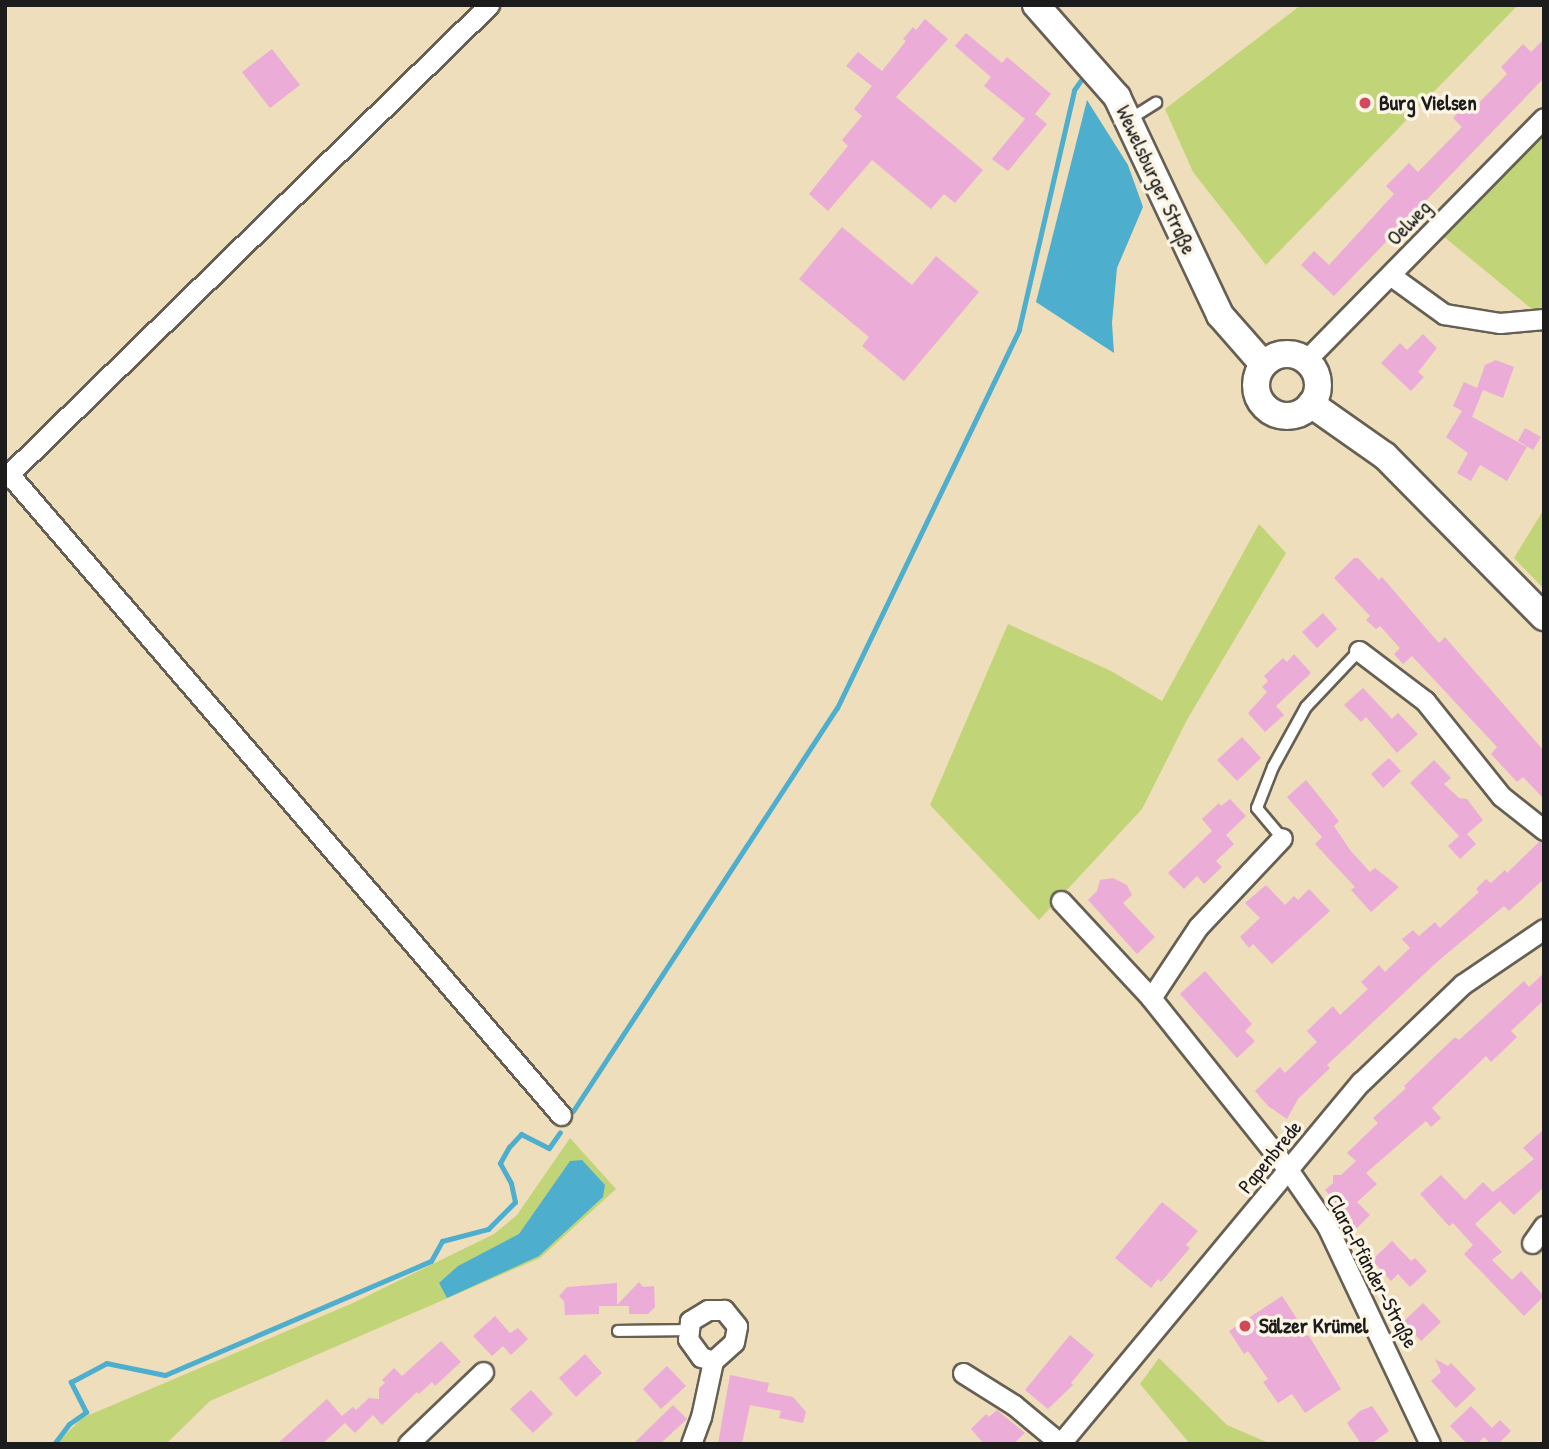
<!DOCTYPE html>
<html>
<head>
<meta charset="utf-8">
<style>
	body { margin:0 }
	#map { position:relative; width:1549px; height:1449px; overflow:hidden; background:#eedebc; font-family:"Patrick Hand",sans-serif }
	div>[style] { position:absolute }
	.green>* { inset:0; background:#c2d478 }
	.water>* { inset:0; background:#4eaecd }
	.stream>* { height:5px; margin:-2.5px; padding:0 2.5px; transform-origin:2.5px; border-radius:2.5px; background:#4eaecd }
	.building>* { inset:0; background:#ebacd8 }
	.roads { filter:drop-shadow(2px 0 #666054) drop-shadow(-2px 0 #666054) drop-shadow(0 2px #666054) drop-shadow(0 -2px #666054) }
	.service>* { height:10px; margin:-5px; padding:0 5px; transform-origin:5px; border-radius:5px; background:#fff }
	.minor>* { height:19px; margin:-9.5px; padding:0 9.5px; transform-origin:9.5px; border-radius:9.5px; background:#fff }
	.secondary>* { height:26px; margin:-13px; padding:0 13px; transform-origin:13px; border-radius:13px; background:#fff }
	.secondary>.ring { margin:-13px; padding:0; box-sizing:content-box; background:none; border:26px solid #fff; border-radius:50% }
	.dots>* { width:19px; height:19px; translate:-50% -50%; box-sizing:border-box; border:4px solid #fcf5e5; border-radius:50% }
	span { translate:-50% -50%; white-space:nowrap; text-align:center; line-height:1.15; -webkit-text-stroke:7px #fcf5e5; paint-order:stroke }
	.poi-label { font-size:21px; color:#1c1c1c; font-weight:700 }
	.left { translate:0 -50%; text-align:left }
	.street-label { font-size:21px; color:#1c1c1c }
	.frame { position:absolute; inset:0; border:7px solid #1c1c1c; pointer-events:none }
</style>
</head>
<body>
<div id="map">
	<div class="green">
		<div style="clip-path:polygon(1301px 5px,1518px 5px,1266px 265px,1193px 172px,1165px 109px)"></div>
		<div style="clip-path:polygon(1544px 131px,1544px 315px,1539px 315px,1443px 236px)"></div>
		<div style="clip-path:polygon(1544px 509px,1544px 589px,1514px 558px)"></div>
		<div style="clip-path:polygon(1259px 524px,1286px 553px,1188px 718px,1142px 809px,1039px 920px,930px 805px,1008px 624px,1111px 671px,1162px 701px)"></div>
		<div style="clip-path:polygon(570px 1138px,616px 1189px,540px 1258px,210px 1401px,166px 1444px,56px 1444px,82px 1418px,353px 1303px,494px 1234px,517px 1215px)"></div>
		<div style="clip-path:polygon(1159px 1358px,1227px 1425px,1271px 1444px,1190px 1444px,1140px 1384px)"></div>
	</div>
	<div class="water">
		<div style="clip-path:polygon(1087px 100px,1128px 165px,1143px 207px,1117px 268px,1112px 323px,1114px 353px,1036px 302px)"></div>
		<div style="clip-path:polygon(582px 1160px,605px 1185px,603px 1197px,539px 1256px,447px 1298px,439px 1283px,458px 1266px,519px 1234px,570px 1161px)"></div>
	</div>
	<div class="stream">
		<div style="left:573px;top:1111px;width:482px;rotate:-56.8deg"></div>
		<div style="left:837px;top:708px;width:420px;rotate:-64.3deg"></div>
		<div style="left:1019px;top:329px;width:245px;rotate:-77deg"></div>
		<div style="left:1074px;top:90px;width:12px;rotate:-55deg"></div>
		<div style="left:54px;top:1444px;width:25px;rotate:-53deg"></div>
		<div style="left:69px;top:1424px;width:21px;rotate:-35deg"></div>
		<div style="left:86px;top:1412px;width:34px;rotate:-117deg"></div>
		<div style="left:71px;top:1382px;width:40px;rotate:-28deg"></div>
		<div style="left:106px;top:1363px;width:60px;rotate:11.5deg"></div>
		<div style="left:165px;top:1375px;width:289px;rotate:-23.2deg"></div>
		<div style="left:431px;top:1261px;width:23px;rotate:-61deg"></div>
		<div style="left:442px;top:1241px;width:48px;rotate:-14.6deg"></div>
		<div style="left:488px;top:1229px;width:38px;rotate:-45deg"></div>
		<div style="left:515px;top:1202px;width:19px;rotate:-102deg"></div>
		<div style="left:511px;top:1183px;width:23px;rotate:-119deg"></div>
		<div style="left:500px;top:1163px;width:18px;rotate:-61deg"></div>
		<div style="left:509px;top:1147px;width:18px;rotate:-47deg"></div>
		<div style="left:521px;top:1134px;width:31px;rotate:27deg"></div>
		<div style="left:549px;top:1148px;width:19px;rotate:-55deg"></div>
	</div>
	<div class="building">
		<div style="clip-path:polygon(925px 19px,948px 39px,896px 97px,983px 170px,955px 203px,944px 194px,931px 209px,872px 160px,828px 211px,809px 194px,848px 146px,842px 140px,862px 116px,854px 109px,872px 86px,846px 66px,858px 52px,882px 71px,906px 41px,903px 39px,913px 27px,916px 30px)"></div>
		<div style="clip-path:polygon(966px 33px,1002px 63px,1007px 57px,1051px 94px,1035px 114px,1047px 124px,1008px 171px,992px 159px,1025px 119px,984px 86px,991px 77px,955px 46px)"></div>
		<div style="clip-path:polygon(1544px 39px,1544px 78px,1334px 296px,1301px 265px,1314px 251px,1329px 265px,1394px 194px,1386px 186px,1409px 163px,1418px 172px,1462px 127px,1453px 118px,1463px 107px,1469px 113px,1507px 74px,1501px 67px,1523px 44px,1531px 52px)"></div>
		<div style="clip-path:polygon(272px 49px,300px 85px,270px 108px,242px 72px)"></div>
		<div style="clip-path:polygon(842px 227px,912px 285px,936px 256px,979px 292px,904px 381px,862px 346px,869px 337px,799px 279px)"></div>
		<div style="clip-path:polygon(1423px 334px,1437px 348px,1418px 372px,1424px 377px,1411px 391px,1381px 363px,1400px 343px,1407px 350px)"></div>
		<div style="clip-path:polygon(1496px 360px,1514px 367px,1503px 398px,1483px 390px,1472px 417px,1469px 415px,1527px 447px,1507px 481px,1480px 465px,1471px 481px,1457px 473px,1468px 453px,1446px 437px,1462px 411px,1453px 406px,1464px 382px,1477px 388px,1485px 365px)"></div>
		<div style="clip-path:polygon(1525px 428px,1541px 437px,1533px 450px,1518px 441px)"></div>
		<div style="clip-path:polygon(1354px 558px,1358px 558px,1379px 580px,1382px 577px,1439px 643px,1445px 637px,1544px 751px,1544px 799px,1523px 777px,1517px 782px,1491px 754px,1497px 747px,1412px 656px,1403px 664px,1394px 654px,1400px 648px,1380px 626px,1376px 629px,1366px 620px,1370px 616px,1334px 578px)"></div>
		<div style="clip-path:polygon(1323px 613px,1337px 629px,1317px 648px,1302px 632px)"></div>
		<div style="clip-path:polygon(1294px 654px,1311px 673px,1276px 706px,1284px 715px,1265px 732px,1248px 713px,1267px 692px,1262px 687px,1268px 681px,1264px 676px,1283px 658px,1287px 662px)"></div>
		<div style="clip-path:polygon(1363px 688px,1392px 719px,1398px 713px,1418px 734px,1397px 753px,1366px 717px,1361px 722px,1344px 705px)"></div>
		<div style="clip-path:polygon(1242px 737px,1261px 758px,1237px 781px,1217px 760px)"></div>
		<div style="clip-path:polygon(1389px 758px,1401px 771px,1383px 788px,1371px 774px)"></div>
		<div style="clip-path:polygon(1434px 760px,1451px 778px,1444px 784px,1459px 798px,1467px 799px,1483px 820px,1467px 834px,1476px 844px,1460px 859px,1448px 846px,1459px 836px,1410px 783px)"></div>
		<div style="clip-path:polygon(1306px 780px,1339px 821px,1334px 826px,1350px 850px,1370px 872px,1375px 868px,1399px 887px,1371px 912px,1351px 890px,1355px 887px,1315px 844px,1322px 837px,1287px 797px)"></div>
		<div style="clip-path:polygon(1230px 799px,1246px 816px,1226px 835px,1234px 844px,1216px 861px,1222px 867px,1204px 884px,1197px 876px,1184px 889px,1168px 873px,1212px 831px,1202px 819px,1219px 803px,1221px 806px)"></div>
		<div style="clip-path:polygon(1540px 841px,1544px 842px,1544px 879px,1509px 911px,1504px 906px,1437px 962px,1327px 1065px,1330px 1068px,1298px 1099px,1287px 1119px,1268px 1106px,1255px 1091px,1280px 1067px,1285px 1073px,1317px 1042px,1307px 1031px,1333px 1006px,1340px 1015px,1368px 989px,1361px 982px,1379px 965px,1385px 972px,1410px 948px,1402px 939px,1413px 930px,1419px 936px,1435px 922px,1440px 928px,1479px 892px,1476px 889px,1486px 879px,1491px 883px,1505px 870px,1507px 873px)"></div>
		<div style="clip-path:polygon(1113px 878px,1127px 885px,1132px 895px,1123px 903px,1155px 937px,1137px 954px,1088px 900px,1097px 891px,1100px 880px)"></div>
		<div style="clip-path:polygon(1266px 885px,1285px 905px,1294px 896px,1298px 900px,1309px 889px,1330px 911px,1272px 964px,1253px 944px,1249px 948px,1240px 937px,1260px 918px,1245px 903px)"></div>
		<div style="clip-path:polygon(1205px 971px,1252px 1024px,1245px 1031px,1255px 1041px,1237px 1058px,1180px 994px)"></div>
		<div style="clip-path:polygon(1544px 973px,1544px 1000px,1511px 1031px,1517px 1037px,1491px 1062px,1486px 1056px,1432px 1108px,1441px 1118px,1431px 1127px,1426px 1121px,1366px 1173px,1377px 1184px,1357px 1202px,1370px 1215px,1356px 1229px,1329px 1200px,1332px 1198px,1325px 1190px,1333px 1183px,1333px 1175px,1341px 1175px,1356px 1161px,1347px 1153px,1378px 1123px,1373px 1118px,1406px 1088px,1404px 1086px,1455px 1037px,1459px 1040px,1524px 981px,1529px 987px)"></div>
		<div style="clip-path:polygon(1544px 1129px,1544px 1187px,1514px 1215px,1500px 1201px,1475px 1224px,1502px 1252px,1492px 1260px,1512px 1280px,1521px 1271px,1544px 1296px,1524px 1316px,1464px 1254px,1473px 1245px,1453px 1223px,1449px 1226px,1420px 1194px,1441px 1175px,1465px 1200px,1483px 1182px,1493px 1192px,1534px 1159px,1523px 1148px)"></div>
		<div style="clip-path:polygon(1162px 1202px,1198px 1231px,1186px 1245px,1190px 1248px,1161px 1282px,1158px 1279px,1151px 1288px,1115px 1258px)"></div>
		<div style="clip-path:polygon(1392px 1241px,1411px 1261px,1415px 1258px,1427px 1271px,1410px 1287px,1398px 1274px,1391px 1281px,1372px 1260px)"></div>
		<div style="clip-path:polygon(639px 1282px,643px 1287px,654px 1286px,655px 1307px,648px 1314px,629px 1314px,629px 1306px,599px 1306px,599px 1314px,565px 1315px,564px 1301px,559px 1296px,567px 1287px,617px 1283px,617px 1305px)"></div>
		<div style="clip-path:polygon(1282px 1296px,1301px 1325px,1300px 1334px,1309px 1336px,1341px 1389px,1305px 1413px,1292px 1394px,1278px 1403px,1263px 1382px,1268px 1379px,1248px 1351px,1244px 1354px,1229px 1331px)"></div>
		<div style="clip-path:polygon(1423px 1303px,1441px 1322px,1421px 1341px,1403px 1322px)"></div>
		<div style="clip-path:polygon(495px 1316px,510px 1333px,518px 1328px,528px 1339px,511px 1355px,503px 1346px,492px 1356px,473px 1336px)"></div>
		<div style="clip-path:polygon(1070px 1335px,1094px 1355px,1071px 1383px,1073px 1385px,1048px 1409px,1025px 1390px)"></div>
		<div style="clip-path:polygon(441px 1341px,461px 1362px,435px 1386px,432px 1382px,419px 1394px,417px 1392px,382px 1425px,373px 1415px,355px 1433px,345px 1423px,322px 1444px,277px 1444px,327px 1399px,342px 1416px,353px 1407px,356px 1410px,369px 1398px,379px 1399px,379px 1388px,385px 1383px,382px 1380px,394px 1368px,402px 1376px)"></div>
		<div style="clip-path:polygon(585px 1354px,602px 1373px,576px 1397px,559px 1378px)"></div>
		<div style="clip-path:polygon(1435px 1359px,1448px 1366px,1451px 1363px,1476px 1389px,1456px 1408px,1431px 1381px,1441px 1372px)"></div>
		<div style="clip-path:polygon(667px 1366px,686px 1386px,661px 1409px,643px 1389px)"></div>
		<div style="clip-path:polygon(730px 1375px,769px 1383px,767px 1392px,793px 1397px,806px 1412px,803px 1423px,779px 1418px,781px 1411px,750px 1405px,742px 1444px,718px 1444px)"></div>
		<div style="clip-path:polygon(531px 1390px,553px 1414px,533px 1433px,510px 1409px)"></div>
		<div style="clip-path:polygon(673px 1405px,687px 1419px,660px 1444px,633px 1444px)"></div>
		<div style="clip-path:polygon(1372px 1406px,1389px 1431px,1371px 1444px,1361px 1444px,1347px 1423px,1360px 1411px)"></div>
		<div style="clip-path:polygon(1471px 1406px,1492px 1428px,1500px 1420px,1511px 1431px,1498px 1444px,1491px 1444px,1484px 1437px,1477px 1444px,1467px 1444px,1450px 1426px)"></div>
		<div style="clip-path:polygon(997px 1410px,1025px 1433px,1013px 1444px,984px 1444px,971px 1429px,986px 1414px,989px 1417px)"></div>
	</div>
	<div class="roads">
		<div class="service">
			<div style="left:1130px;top:119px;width:31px;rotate:-32deg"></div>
			<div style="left:1282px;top:838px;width:39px;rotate:-130deg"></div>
			<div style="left:1257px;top:808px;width:44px;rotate:-68.7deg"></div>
			<div style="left:1273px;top:767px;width:68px;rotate:-61.2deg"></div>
			<div style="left:1306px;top:707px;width:77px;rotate:-46.6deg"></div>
			<div style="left:618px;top:1331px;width:71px;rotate:-0.8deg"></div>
		</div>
		<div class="minor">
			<div style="left:1390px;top:275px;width:67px;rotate:35.8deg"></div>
			<div style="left:1444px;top:314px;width:57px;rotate:9.1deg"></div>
			<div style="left:1500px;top:323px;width:44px;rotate:-5.2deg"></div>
			<div style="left:1306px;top:360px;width:339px;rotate:-45.5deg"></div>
			<div style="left:9px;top:474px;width:846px;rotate:49.27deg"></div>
			<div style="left:5px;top:478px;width:677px;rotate:-44.34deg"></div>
			<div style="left:1359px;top:651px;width:83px;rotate:37.1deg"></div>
			<div style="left:1425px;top:701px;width:122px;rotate:51.3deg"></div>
			<div style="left:1501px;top:796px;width:55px;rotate:38.3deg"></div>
			<div style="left:1061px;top:901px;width:132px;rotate:47.1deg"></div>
			<div style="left:1151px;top:998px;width:221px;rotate:51.4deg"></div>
			<div style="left:1289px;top:1171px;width:67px;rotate:55.4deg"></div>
			<div style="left:1327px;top:1226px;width:241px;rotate:64.7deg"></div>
			<div style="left:1151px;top:998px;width:85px;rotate:-56.5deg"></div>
			<div style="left:1198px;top:927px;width:122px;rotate:-46.7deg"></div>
			<div style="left:1532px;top:1243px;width:21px;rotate:-55deg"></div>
			<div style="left:963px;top:1373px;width:60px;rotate:32.1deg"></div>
			<div style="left:1014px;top:1405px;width:61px;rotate:39.7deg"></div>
			<div style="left:408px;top:1444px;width:104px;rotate:-43.8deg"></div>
			<div style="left:691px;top:1444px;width:29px;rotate:-70deg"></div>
			<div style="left:701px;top:1417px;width:57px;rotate:-77.9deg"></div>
			<div style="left:713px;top:1361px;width:28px;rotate:-42deg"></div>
			<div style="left:734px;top:1342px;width:16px;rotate:-79deg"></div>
			<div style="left:737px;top:1326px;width:21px;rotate:-129deg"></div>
			<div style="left:724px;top:1310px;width:16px;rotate:180deg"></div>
			<div style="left:708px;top:1310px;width:21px;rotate:149deg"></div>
			<div style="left:690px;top:1321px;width:18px;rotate:96deg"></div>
			<div style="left:688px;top:1339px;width:22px;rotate:54deg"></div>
			<div style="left:701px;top:1357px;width:13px;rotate:18deg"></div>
			<div style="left:1060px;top:1444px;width:471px;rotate:-50.3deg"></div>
			<div style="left:1361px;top:1082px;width:141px;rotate:-43.9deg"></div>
			<div style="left:1463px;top:984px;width:98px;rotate:-34.2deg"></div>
		</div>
		<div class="secondary">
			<div style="left:1036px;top:5px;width:123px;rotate:48.6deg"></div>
			<div style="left:1117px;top:97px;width:241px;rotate:64.7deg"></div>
			<div style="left:1220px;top:315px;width:65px;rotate:48.7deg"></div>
			<div class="ring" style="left:1256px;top:354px;width:36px;height:36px"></div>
			<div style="left:1311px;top:404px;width:90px;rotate:35.1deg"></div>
			<div style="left:1385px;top:456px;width:226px;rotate:45.4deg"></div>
		</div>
	</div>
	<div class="dots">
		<div style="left:1365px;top:103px;background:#d1495b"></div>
		<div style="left:1245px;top:1326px;background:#d1495b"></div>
	</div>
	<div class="poi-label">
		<span class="left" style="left:1379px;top:103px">Burg Vielsen</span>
		<span class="left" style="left:1259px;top:1326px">Sälzer Krümel</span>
	</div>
	<div class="street-label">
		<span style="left:1156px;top:180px;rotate:65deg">Wewelsburger Straße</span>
		<span style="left:1409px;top:223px;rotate:-46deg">Oelweg</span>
		<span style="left:1270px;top:1157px;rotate:-51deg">Papenbrede</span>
		<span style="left:1372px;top:1271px;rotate:62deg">Clara-Pfänder-Straße</span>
	</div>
	<div class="frame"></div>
</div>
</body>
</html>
